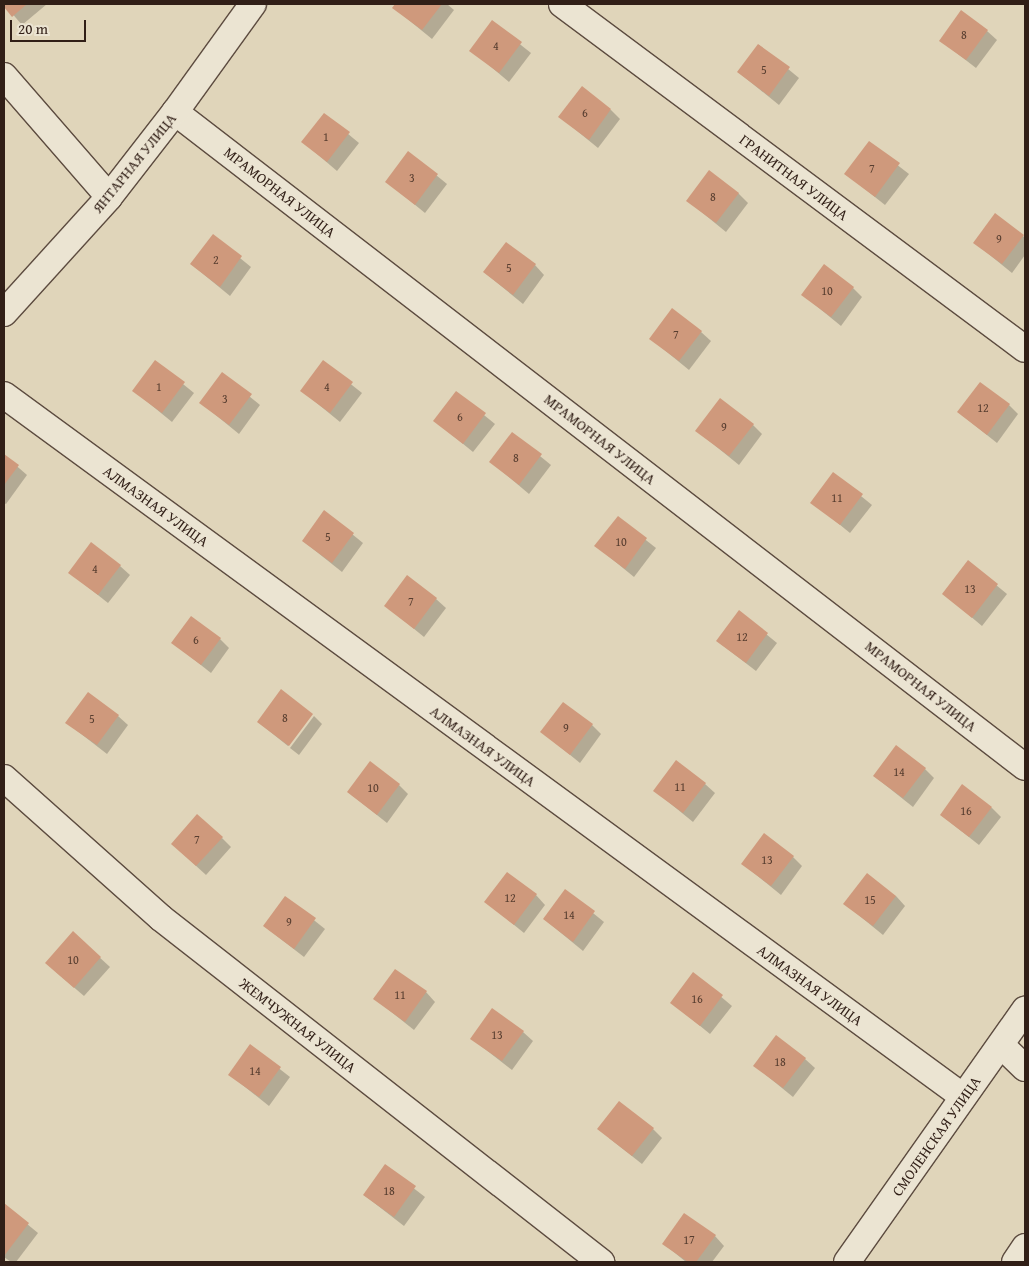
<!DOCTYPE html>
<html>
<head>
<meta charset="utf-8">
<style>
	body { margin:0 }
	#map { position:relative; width:1029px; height:1266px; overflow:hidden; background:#e0d5ba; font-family:"Gentium Book Plus",serif }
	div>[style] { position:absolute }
	.shadow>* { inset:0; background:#0003 }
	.building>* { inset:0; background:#cf997c }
	.roads { filter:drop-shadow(1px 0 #5d4c40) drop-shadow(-1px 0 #5d4c40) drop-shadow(0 1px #5d4c40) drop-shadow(0 -1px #5d4c40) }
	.street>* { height:26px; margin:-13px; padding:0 13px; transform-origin:13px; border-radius:13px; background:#ebe4d2 }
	span { translate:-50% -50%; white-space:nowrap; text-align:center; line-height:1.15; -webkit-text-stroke:4px #ebe4d2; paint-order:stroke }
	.number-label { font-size:12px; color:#583e30 }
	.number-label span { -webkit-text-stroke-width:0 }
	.street-label { font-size:15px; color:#311f17 }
	.frame { position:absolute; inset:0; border:5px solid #311f17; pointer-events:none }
	.scale { position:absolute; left:10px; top:20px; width:76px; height:22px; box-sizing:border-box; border:2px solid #311f17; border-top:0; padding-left:6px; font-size:15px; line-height:18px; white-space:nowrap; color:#311f17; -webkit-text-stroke:4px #ebe4d2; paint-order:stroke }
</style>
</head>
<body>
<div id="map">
	<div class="shadow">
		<div style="clip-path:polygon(4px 4px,47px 4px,22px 25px)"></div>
		<div style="clip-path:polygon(397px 4px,447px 4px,454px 10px,432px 39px,394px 8px)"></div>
		<div style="clip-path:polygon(492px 22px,531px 53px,509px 82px,471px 50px)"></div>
		<div style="clip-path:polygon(987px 31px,997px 40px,976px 68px,941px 41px)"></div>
		<div style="clip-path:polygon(759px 45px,799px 78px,779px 105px,738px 72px)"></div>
		<div style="clip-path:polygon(611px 110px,620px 119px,598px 148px,560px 117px)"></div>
		<div style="clip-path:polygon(324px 114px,359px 143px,337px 171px,303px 142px)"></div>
		<div style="clip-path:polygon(869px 143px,909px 174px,885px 205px,846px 174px)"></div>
		<div style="clip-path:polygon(409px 153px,447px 184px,425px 213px,387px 182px)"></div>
		<div style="clip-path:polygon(738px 193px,748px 203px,726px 232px,688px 201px)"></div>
		<div style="clip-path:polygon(213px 236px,251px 267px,230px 296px,191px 264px)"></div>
		<div style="clip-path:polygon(1023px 236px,1025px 238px,1025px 255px,1012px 273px,975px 243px)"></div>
		<div style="clip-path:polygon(535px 265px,544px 275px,523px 304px,484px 272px)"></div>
		<div style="clip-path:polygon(853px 288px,862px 297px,841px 326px,803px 295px)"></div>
		<div style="clip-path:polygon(701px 332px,711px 341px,689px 370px,651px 339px)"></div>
		<div style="clip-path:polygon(156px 362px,194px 393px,172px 422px,134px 391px)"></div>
		<div style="clip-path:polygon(323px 362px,362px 393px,340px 422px,302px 391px)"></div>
		<div style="clip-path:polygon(222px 374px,260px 405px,239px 434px,201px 403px)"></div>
		<div style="clip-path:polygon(457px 393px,495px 424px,473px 452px,435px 421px)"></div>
		<div style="clip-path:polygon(1009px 405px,1018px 414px,997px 443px,958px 412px)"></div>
		<div style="clip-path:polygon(753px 425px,762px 434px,739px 465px,697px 431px)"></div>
		<div style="clip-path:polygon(513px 434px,551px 465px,529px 494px,491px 462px)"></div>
		<div style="clip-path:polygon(4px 455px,27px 475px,6px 504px,4px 503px)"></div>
		<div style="clip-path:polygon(834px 474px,872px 505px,850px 533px,812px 502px)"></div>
		<div style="clip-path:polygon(325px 512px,363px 543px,342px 572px,303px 541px)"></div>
		<div style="clip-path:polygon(618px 518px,656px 548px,634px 577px,596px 546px)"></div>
		<div style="clip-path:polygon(968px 562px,1007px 594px,982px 626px,944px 594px)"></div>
		<div style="clip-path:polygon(120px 566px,130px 575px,108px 603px,70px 573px)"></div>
		<div style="clip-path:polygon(436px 599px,446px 608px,424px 637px,386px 606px)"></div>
		<div style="clip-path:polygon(739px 612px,777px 643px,756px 671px,717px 641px)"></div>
		<div style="clip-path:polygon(220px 639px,229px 648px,211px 673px,173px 643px)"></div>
		<div style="clip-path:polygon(312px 714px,288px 746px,258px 722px)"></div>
		<div style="clip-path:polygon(118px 716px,128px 725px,107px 754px,67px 723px)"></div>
		<div style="clip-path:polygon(314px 716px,322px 724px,299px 755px,290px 748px)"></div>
		<div style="clip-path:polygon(592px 725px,601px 734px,580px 763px,542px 732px)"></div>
		<div style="clip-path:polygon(925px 769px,934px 778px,913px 807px,874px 776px)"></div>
		<div style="clip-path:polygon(705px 784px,715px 793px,693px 822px,655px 791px)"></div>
		<div style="clip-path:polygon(399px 785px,408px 794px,387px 823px,348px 792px)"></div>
		<div style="clip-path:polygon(992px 808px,1001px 817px,979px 845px,941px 815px)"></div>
		<div style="clip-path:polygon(222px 838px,231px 847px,206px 875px,182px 853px)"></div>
		<div style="clip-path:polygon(793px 857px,802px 866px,781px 895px,743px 864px)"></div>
		<div style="clip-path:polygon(566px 891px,604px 922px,583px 951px,544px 919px)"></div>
		<div style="clip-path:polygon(536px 895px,545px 905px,524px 933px,486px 902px)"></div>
		<div style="clip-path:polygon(896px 896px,905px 906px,883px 935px,845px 904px)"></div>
		<div style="clip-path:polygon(285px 897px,325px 929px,304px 957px,264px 926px)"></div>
		<div style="clip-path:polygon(73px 933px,110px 967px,84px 996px,56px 972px)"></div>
		<div style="clip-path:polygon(694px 974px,732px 1006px,710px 1034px,672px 1003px)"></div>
		<div style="clip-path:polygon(426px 992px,435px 1002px,414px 1030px,375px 999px)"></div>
		<div style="clip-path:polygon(523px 1032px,533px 1041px,512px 1070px,472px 1039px)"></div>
		<div style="clip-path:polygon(250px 1046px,290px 1077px,269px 1106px,230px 1075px)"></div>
		<div style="clip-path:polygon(805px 1059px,815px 1068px,793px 1097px,755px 1066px)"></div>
		<div style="clip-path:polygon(653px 1129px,662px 1138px,642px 1164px,609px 1138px)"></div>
		<div style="clip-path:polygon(385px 1166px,425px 1197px,404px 1226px,364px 1195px)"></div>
		<div style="clip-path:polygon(4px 1205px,38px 1233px,16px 1262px,11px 1262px,4px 1257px)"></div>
		<div style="clip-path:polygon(715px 1236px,724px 1246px,712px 1262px,686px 1262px,664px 1244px)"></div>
	</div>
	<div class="building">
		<div style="clip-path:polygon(4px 4px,27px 4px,12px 17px,4px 7px)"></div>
		<div style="clip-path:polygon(395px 4px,442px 4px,422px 30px,392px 8px)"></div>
		<div style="clip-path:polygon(961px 10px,988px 30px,966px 60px,939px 41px)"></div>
		<div style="clip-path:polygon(492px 20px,522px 42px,499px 73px,469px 51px)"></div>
		<div style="clip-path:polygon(758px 44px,790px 67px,769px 96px,737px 72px)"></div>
		<div style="clip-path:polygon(582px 86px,611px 109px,589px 140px,558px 117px)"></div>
		<div style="clip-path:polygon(324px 113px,350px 132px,327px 162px,301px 142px)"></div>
		<div style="clip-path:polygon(869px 141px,900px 163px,875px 197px,844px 174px)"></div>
		<div style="clip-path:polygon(408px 151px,438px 174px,415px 205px,385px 182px)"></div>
		<div style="clip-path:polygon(709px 170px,739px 193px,716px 223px,686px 201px)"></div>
		<div style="clip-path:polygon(995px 213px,1024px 235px,1002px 264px,973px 243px)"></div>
		<div style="clip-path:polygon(213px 234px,242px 256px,220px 287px,190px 264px)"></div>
		<div style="clip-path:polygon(506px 242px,536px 264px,513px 295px,483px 272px)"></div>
		<div style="clip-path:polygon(824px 264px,854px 287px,831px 317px,801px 295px)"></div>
		<div style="clip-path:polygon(672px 308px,702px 331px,679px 361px,649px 339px)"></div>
		<div style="clip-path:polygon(155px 360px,185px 382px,162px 413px,132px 391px)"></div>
		<div style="clip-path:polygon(323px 360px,353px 382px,330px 413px,300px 391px)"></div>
		<div style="clip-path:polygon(222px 372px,252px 394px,229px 425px,199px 403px)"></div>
		<div style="clip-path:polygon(980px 382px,1010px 404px,987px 435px,957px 412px)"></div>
		<div style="clip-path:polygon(456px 391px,486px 413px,463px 444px,433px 421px)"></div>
		<div style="clip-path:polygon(720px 398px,754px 424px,729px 456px,695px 431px)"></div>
		<div style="clip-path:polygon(512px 432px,542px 454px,519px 485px,489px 462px)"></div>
		<div style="clip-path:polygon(4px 454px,19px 465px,4px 485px)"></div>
		<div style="clip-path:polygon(833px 472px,863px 494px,840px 525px,810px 503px)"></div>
		<div style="clip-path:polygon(324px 510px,354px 533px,332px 563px,302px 541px)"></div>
		<div style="clip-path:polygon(618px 516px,647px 538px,625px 569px,594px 546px)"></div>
		<div style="clip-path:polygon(91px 542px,121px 565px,98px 595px,68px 573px)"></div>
		<div style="clip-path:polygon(968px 560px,998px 584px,972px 618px,942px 594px)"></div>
		<div style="clip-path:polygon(407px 575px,437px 598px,414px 629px,384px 606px)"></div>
		<div style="clip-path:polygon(739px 610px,768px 633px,746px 663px,716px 641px)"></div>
		<div style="clip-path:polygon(191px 616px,221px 638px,201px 665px,171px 643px)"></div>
		<div style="clip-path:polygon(281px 689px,313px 714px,289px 746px,257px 722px)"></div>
		<div style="clip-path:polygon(88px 692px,119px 715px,97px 745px,65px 723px)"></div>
		<div style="clip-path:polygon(563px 702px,593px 724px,570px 755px,540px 732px)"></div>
		<div style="clip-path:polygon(896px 745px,926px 768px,903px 798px,873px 776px)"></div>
		<div style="clip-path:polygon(676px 760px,706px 783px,683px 813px,653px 791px)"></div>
		<div style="clip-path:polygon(370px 761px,400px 784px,377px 815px,347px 792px)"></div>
		<div style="clip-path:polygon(962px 784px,992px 807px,969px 837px,940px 815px)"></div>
		<div style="clip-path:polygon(197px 814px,223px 837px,196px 866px,171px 844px)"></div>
		<div style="clip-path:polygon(764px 833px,794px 856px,771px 886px,741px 864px)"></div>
		<div style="clip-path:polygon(507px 872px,537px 894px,514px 925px,484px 902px)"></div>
		<div style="clip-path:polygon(867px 873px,896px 896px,873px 926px,843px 904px)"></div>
		<div style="clip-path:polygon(565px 889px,595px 911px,573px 942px,543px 919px)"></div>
		<div style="clip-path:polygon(285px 896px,316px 918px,294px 949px,263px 926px)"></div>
		<div style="clip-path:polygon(73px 931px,101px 957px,74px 988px,45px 963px)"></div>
		<div style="clip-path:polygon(395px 969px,427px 991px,405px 1022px,373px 999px)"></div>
		<div style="clip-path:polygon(693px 972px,723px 995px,700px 1026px,670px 1003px)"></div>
		<div style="clip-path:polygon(492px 1008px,524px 1031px,502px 1061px,470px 1039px)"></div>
		<div style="clip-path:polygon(776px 1035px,806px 1058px,783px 1088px,753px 1066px)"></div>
		<div style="clip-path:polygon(250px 1044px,281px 1067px,259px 1097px,228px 1075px)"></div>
		<div style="clip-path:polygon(619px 1101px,654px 1128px,632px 1156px,597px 1129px)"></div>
		<div style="clip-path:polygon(385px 1164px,416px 1186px,394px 1217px,363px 1195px)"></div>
		<div style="clip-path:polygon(4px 1203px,29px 1223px,4px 1256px)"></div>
		<div style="clip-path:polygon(684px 1213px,716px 1235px,696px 1262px,688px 1262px,662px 1244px)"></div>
	</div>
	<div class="roads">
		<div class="street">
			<div style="left:562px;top:4px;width:577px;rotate:36.69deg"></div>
			<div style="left:4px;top:76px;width:160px;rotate:49deg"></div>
			<div style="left:175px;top:112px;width:1073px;rotate:37.62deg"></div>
			<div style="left:4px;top:313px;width:156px;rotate:-47.8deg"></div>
			<div style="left:109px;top:197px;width:108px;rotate:-52.2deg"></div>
			<div style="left:175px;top:112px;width:133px;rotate:-54.2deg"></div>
			<div style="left:4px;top:395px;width:1187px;rotate:36.19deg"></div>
			<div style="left:4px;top:778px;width:210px;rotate:41.7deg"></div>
			<div style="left:161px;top:918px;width:559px;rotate:38.02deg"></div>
			<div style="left:1001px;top:1045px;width:33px;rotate:44deg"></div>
			<div style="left:847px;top:1262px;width:309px;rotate:-54.8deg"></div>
			<div style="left:1015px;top:1262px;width:18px;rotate:-56deg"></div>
		</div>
	</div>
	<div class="number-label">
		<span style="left:964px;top:35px">8</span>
		<span style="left:496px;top:46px">4</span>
		<span style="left:764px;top:70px">5</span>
		<span style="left:585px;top:113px">6</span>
		<span style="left:326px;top:137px">1</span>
		<span style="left:872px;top:169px">7</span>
		<span style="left:412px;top:178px">3</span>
		<span style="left:713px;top:197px">8</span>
		<span style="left:999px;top:239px">9</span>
		<span style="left:216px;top:260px">2</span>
		<span style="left:509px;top:268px">5</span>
		<span style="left:827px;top:291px">10</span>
		<span style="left:676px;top:335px">7</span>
		<span style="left:159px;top:387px">1</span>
		<span style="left:327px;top:387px">4</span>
		<span style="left:225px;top:399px">3</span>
		<span style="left:983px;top:408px">12</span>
		<span style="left:460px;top:417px">6</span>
		<span style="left:724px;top:427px">9</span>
		<span style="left:516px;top:458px">8</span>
		<span style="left:837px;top:498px">11</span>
		<span style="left:328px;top:537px">5</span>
		<span style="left:621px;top:542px">10</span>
		<span style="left:95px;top:569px">4</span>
		<span style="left:970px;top:589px">13</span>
		<span style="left:411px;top:602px">7</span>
		<span style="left:742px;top:637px">12</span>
		<span style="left:196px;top:640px">6</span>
		<span style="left:285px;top:718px">8</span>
		<span style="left:92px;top:719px">5</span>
		<span style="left:566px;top:728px">9</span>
		<span style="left:899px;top:772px">14</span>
		<span style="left:680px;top:787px">11</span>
		<span style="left:373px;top:788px">10</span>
		<span style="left:966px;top:811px">16</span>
		<span style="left:197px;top:840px">7</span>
		<span style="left:767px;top:860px">13</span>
		<span style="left:510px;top:898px">12</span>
		<span style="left:870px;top:900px">15</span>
		<span style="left:569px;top:915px">14</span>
		<span style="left:289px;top:922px">9</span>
		<span style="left:73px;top:960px">10</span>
		<span style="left:400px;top:995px">11</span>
		<span style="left:697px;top:999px">16</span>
		<span style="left:497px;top:1035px">13</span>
		<span style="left:780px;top:1062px">18</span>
		<span style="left:255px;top:1071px">14</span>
		<span style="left:389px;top:1191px">18</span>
		<span style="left:689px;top:1240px">17</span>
	</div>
	<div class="street-label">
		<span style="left:134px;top:163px;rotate:-51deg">ЯНТАРНАЯ УЛИЦА</span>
		<span style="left:794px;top:177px;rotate:37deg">ГРАНИТНАЯ УЛИЦА</span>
		<span style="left:280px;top:192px;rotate:38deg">МРАМОРНАЯ УЛИЦА</span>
		<span style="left:600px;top:439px;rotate:38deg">МРАМОРНАЯ УЛИЦА</span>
		<span style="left:156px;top:506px;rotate:36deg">АЛМАЗНАЯ УЛИЦА</span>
		<span style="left:921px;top:686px;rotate:38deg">МРАМОРНАЯ УЛИЦА</span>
		<span style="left:483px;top:746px;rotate:36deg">АЛМАЗНАЯ УЛИЦА</span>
		<span style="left:810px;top:985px;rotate:36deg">АЛМАЗНАЯ УЛИЦА</span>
		<span style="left:298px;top:1025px;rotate:38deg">ЖЕМЧУЖНАЯ УЛИЦА</span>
		<span style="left:936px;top:1136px;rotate:-55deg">СМОЛЕНСКАЯ УЛИЦА</span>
	</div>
	<div class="frame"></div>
	<div class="scale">20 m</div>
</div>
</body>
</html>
